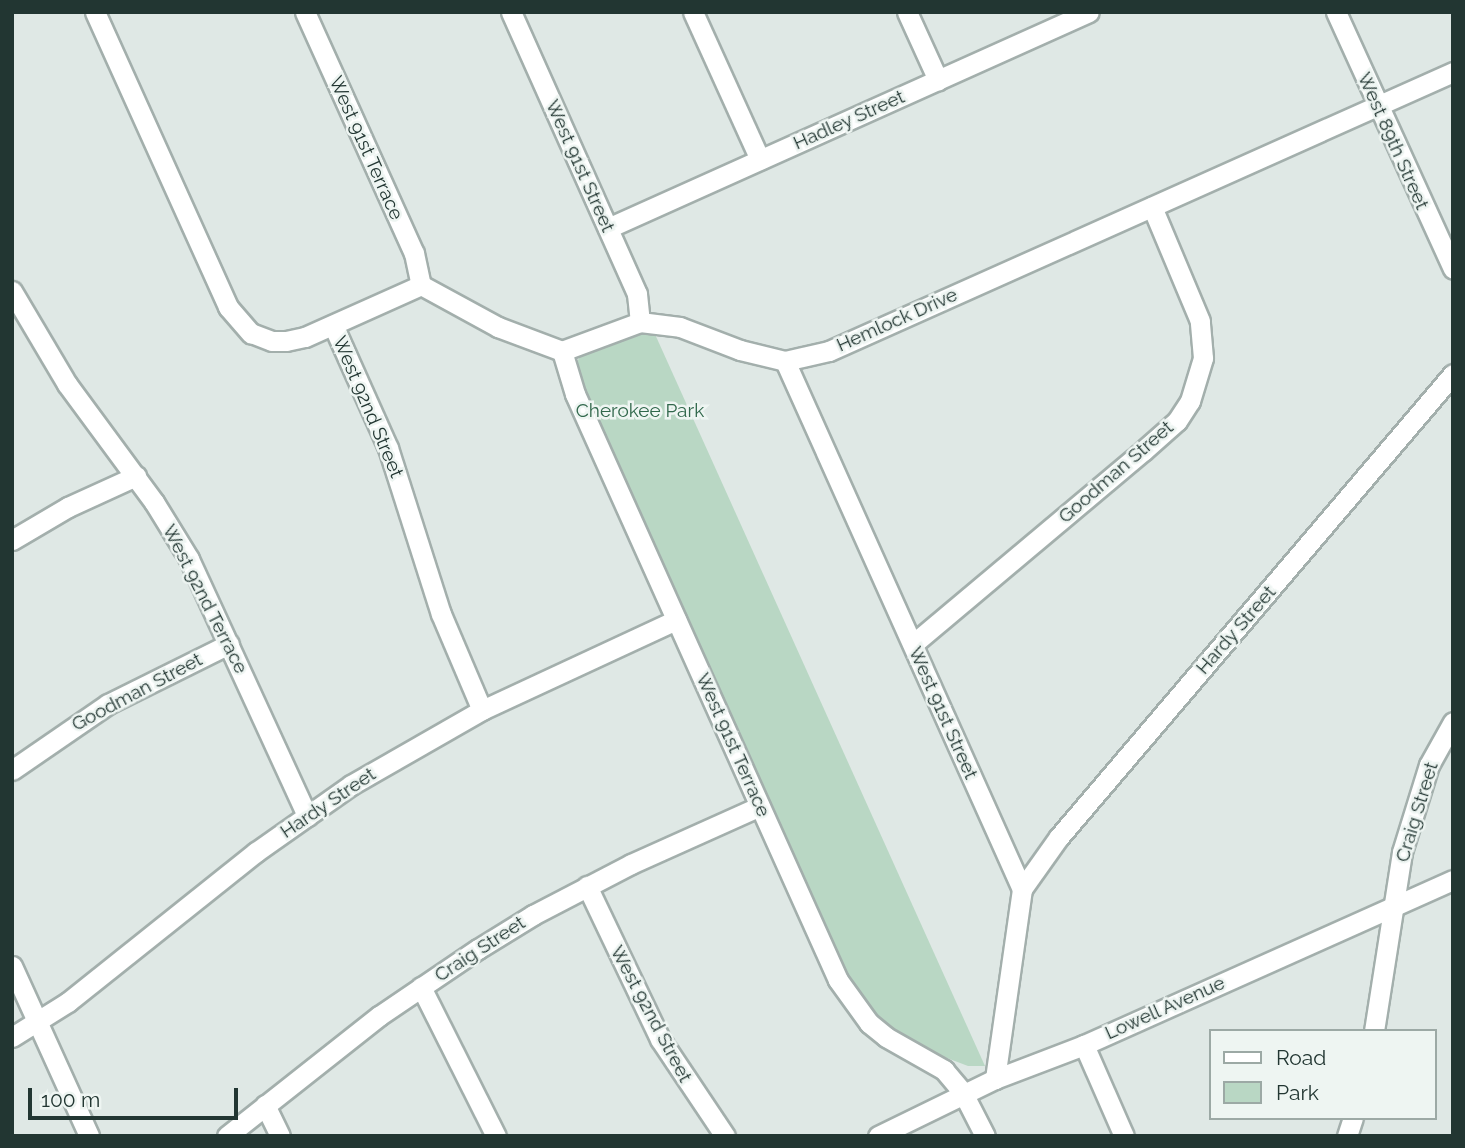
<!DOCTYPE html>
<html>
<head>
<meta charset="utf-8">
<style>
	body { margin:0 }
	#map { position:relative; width:1465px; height:1148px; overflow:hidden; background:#dfe8e5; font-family:Raleway,sans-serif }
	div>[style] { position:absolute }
	.green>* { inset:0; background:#b9d7c4 }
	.roads { filter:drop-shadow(2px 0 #a3afac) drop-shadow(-2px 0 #a3afac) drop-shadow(0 2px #a3afac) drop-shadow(0 -2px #a3afac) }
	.minor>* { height:19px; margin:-9.5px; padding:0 9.5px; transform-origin:9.5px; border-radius:9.5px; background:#fff }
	span { translate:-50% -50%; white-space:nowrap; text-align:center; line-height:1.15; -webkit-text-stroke:5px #eef5f2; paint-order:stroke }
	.street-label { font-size:19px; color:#223632 }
	.park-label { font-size:19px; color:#31684c }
	.frame { position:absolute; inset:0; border:14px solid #223632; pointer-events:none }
	.legend { position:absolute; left:1209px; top:1029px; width:228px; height:91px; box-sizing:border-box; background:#eef5f2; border:2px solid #9ca9a5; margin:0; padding:9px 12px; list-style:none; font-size:21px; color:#223632 }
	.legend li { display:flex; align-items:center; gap:14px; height:35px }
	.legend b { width:35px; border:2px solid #9ca9a5 }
	.scale { position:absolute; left:28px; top:1088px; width:210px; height:32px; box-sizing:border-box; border:4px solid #223632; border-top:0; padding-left:9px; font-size:21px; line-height:24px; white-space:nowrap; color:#223632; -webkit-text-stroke:5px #eef5f2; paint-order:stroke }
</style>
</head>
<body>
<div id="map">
	<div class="green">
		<div style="clip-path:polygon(654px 332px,985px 1066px,968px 1066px,918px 1047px,887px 1027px,859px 999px,845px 975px,574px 368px,580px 356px,589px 350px,634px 333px)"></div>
	</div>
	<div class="roads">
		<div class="minor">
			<div style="left:95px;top:12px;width:324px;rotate:65.7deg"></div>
			<div style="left:228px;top:307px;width:35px;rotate:49deg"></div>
			<div style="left:251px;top:333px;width:22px;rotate:21deg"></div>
			<div style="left:272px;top:341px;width:14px"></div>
			<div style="left:286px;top:341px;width:19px;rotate:-12deg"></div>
			<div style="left:305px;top:337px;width:127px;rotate:-24.1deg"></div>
			<div style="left:421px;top:285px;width:88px;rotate:28.6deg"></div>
			<div style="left:498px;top:327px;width:68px;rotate:20.6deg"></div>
			<div style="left:562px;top:351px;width:83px;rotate:-20.4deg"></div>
			<div style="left:640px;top:322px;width:40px;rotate:7.1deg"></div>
			<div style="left:680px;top:327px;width:64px;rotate:21deg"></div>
			<div style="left:740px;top:350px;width:46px;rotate:13.7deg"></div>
			<div style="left:785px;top:361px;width:45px;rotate:-12.8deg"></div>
			<div style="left:829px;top:351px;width:684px;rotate:-24.09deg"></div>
			<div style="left:305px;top:12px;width:265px;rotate:65.7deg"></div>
			<div style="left:414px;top:253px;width:33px;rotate:78deg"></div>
			<div style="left:511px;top:12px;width:309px;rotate:65.9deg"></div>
			<div style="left:637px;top:294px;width:28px;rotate:84deg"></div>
			<div style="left:693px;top:12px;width:162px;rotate:65.6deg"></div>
			<div style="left:907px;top:12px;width:75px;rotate:65.5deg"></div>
			<div style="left:1336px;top:12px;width:282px;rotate:65.5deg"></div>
			<div style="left:608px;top:228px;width:527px;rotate:-24.18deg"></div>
			<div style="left:12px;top:291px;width:108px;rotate:59.4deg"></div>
			<div style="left:67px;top:384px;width:147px;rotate:53.6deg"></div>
			<div style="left:154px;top:502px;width:67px;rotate:58.4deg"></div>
			<div style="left:189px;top:559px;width:283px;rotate:65.3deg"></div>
			<div style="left:333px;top:325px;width:135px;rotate:65.9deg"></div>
			<div style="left:388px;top:448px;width:174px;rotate:72.3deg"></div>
			<div style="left:441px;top:614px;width:104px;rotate:66.9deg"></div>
			<div style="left:562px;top:351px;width:45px;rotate:73.2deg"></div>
			<div style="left:575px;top:394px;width:642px;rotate:65.83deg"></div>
			<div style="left:838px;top:980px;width:53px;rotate:54.2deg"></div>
			<div style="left:869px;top:1023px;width:22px;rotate:39deg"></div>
			<div style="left:886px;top:1037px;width:67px;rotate:29.6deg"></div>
			<div style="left:944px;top:1070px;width:30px;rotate:50deg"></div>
			<div style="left:963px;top:1093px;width:48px;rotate:62.9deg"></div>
			<div style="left:785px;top:361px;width:579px;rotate:65.83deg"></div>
			<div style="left:1022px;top:889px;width:192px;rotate:98.1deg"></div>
			<div style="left:12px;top:540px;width:65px;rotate:-30.5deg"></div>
			<div style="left:68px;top:507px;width:75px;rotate:-24.5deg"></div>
			<div style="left:913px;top:644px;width:300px;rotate:-40deg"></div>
			<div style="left:1143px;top:451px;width:45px;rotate:-41.4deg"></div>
			<div style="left:1177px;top:421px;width:24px;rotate:-57deg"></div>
			<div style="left:1190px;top:401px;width:45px;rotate:-73.2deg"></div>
			<div style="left:1203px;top:358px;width:37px;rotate:-95deg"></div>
			<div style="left:1200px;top:321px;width:124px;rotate:-112.8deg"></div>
			<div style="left:12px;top:770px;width:116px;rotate:-34.5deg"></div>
			<div style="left:108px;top:704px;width:135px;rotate:-26.4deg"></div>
			<div style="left:587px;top:886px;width:170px;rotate:64.5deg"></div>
			<div style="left:660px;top:1039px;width:117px;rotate:56.2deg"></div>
			<div style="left:1022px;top:889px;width:64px;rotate:-54.6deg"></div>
			<div style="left:1059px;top:837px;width:608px;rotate:-49.6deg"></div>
			<div style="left:12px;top:966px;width:187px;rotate:65.6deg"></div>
			<div style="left:421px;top:987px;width:167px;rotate:63.3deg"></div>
			<div style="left:1374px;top:1031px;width:181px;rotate:-81.1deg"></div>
			<div style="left:1402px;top:852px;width:91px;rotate:-72.8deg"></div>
			<div style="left:1429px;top:765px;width:49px;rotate:-60.8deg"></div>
			<div style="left:12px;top:1037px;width:66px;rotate:-32deg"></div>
			<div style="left:68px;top:1002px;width:241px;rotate:-38.6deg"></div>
			<div style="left:256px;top:852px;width:116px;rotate:-35.2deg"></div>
			<div style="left:351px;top:785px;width:151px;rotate:-29.8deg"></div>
			<div style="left:482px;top:710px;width:214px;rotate:-24.9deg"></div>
			<div style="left:1084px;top:1045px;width:99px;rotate:66.3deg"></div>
			<div style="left:265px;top:1105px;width:34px;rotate:64deg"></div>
			<div style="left:227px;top:1136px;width:194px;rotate:-38.3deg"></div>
			<div style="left:379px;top:1016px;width:120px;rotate:-34.1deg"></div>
			<div style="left:478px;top:949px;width:65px;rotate:-31.7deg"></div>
			<div style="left:533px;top:915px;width:110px;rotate:-27.5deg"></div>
			<div style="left:631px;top:864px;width:141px;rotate:-24.2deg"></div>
			<div style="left:878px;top:1136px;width:130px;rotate:-26deg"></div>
			<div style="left:995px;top:1079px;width:95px;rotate:-20.9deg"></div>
			<div style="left:1084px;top:1045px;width:404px;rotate:-24.1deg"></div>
			<div style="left:1347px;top:1136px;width:19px;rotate:-72deg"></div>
		</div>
	</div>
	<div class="street-label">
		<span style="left:849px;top:120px;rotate:-24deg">Hadley Street</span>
		<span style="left:1393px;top:141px;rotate:66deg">West 89th Street</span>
		<span style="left:366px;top:148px;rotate:66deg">West 91st Terrace</span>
		<span style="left:580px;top:166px;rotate:66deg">West 91st Street</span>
		<span style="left:897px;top:320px;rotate:-24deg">Hemlock Drive</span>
		<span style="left:368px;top:407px;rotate:67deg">West 92nd Street</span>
		<span style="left:1116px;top:472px;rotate:-41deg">Goodman Street</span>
		<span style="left:205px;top:599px;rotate:63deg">West 92nd Terrace</span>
		<span style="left:1236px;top:630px;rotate:-49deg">Hardy Street</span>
		<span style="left:137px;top:692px;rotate:-28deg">Goodman Street</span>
		<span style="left:943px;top:713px;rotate:66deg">West 91st Street</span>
		<span style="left:733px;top:745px;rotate:66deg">West 91st Terrace</span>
		<span style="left:328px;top:803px;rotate:-34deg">Hardy Street</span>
		<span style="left:1417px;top:812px;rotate:-73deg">Craig Street</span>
		<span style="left:480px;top:949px;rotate:-33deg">Craig Street</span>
		<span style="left:1165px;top:1008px;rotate:-24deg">Lowell Avenue</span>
		<span style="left:651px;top:1014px;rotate:62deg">West 92nd Street</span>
	</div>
	<div class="park-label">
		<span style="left:640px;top:411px">Cherokee Park</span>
	</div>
	<div class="frame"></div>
	<ul class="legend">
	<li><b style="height:9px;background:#fff"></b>Road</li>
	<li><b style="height:19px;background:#b9d7c4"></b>Park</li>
	</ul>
	<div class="scale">100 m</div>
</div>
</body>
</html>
